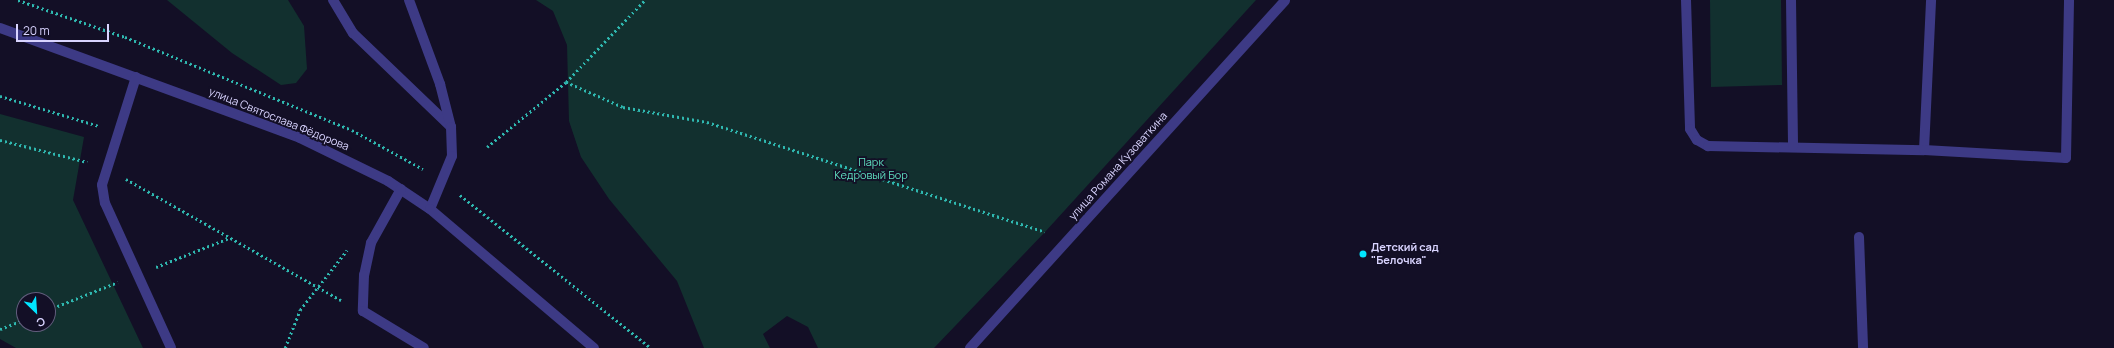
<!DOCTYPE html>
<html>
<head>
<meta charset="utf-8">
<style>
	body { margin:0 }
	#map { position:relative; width:2114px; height:348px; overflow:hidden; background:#130f26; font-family:Manrope,sans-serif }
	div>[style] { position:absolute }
	.green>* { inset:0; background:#12302f }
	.path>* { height:2.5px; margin-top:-1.25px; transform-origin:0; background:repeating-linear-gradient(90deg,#2fb8b0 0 2px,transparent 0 5px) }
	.minor>* { height:10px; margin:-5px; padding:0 5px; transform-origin:5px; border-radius:5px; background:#3d3a85 }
	.dots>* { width:11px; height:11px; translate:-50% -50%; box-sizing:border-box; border:2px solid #130f26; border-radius:50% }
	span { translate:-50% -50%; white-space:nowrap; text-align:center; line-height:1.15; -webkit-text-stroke:3.5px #130f26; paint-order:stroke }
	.street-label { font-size:11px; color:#d9d4ff }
	.park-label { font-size:11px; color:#5fe0c0 }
	.poi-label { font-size:11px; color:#d9d4ff; font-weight:700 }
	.left { translate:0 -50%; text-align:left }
	.north { position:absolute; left:16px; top:292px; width:40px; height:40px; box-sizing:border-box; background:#130f26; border:1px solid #625e7d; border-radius:50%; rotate:155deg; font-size:11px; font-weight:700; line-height:16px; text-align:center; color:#d9d4ff }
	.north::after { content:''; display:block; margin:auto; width:14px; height:18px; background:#00e5ff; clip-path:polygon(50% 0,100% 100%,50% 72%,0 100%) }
	.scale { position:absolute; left:16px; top:24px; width:93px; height:18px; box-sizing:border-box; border:2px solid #d9d4ff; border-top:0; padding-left:5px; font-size:12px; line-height:14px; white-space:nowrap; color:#d9d4ff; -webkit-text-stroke:3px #130f26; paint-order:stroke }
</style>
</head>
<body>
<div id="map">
	<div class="green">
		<div style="clip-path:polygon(167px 0,288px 0,304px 26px,307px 69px,296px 83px,281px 85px,232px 53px)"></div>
		<div style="clip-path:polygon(536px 0,1256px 0,1045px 232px,934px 348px,818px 348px,808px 327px,787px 316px,763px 334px,770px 348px,704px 348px,677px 281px,609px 199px,581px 157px,569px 121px,567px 45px,553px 11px)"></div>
		<div style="clip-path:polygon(1710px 0,1781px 0,1782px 85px,1711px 87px)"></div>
		<div style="clip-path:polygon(evenodd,0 114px,84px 137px,73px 200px,143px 348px,16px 348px,0 339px,0 114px,24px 300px,48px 300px,48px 324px,24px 324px,24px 300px)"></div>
	</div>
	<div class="path">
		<div style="left:18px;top:0;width:113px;rotate:19.1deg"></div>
		<div style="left:125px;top:37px;width:245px;rotate:22.3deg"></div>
		<div style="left:352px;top:130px;width:81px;rotate:28.8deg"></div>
		<div style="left:566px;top:82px;width:62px;rotate:23.7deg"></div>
		<div style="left:623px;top:107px;width:85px;rotate:10.1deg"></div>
		<div style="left:707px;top:122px;width:355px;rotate:18deg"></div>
		<div style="left:0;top:96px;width:103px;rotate:16.9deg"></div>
		<div style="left:0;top:140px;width:90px;rotate:14.2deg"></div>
		<div style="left:487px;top:147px;width:102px;rotate:-39.4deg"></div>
		<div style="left:566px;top:82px;width:114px;rotate:-46.1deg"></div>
		<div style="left:126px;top:179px;width:247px;rotate:29.4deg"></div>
		<div style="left:460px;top:195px;width:245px;rotate:38.7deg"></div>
		<div style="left:156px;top:267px;width:79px;rotate:-21.7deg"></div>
		<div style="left:48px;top:310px;width:75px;rotate:-21.8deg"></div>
		<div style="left:0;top:329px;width:26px;rotate:-21deg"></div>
		<div style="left:285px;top:348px;width:41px;rotate:-68.5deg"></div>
		<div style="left:300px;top:310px;width:76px;rotate:-51.9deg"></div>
	</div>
	<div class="minor">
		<div style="left:333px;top:0;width:39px;rotate:59deg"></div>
		<div style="left:353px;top:33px;width:136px;rotate:43.8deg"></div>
		<div style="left:409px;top:0;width:90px;rotate:69.7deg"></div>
		<div style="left:440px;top:84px;width:44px;rotate:75.7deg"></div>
		<div style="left:451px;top:127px;width:29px;rotate:88deg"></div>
		<div style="left:452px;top:156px;width:57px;rotate:112.5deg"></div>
		<div style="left:1686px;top:0;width:129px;rotate:88.2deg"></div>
		<div style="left:1690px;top:129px;width:13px;rotate:58deg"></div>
		<div style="left:1697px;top:140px;width:13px;rotate:29deg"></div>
		<div style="left:1708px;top:146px;width:216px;rotate:1.1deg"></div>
		<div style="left:1924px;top:150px;width:150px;rotate:-87.3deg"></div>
		<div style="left:1791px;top:0;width:146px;rotate:89.2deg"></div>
		<div style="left:0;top:28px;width:320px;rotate:20.1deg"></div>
		<div style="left:300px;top:138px;width:98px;rotate:26deg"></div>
		<div style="left:388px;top:181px;width:50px;rotate:33.7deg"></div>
		<div style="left:430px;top:209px;width:215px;rotate:40.3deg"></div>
		<div style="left:136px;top:77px;width:113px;rotate:107.5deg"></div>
		<div style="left:102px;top:185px;width:18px;rotate:81deg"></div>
		<div style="left:105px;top:203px;width:159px;rotate:65.5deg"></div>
		<div style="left:1924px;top:150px;width:142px;rotate:3.2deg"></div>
		<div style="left:2066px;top:158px;width:158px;rotate:-88.9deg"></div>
		<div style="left:401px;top:189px;width:62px;rotate:119.1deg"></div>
		<div style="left:371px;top:243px;width:33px;rotate:102deg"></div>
		<div style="left:364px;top:275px;width:36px;rotate:92deg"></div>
		<div style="left:363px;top:311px;width:71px;rotate:31.2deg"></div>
		<div style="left:1859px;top:237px;width:111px;rotate:87.9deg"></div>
		<div style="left:970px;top:348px;width:469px;rotate:-47.8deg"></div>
	</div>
	<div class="dots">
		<div style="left:1363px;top:254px;background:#00e5ff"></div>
	</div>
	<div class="street-label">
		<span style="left:279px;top:119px;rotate:22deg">улица Святослава Фёдорова</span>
		<span style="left:1118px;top:166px;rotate:-48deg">улица Романа Кузоваткина</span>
	</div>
	<div class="park-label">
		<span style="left:871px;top:169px">Парк<br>Кедровый Бор</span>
	</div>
	<div class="poi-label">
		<span class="left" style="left:1371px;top:254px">Детский сад<br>"Белочка"</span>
	</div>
	<div class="north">С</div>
	<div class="scale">20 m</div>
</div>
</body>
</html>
